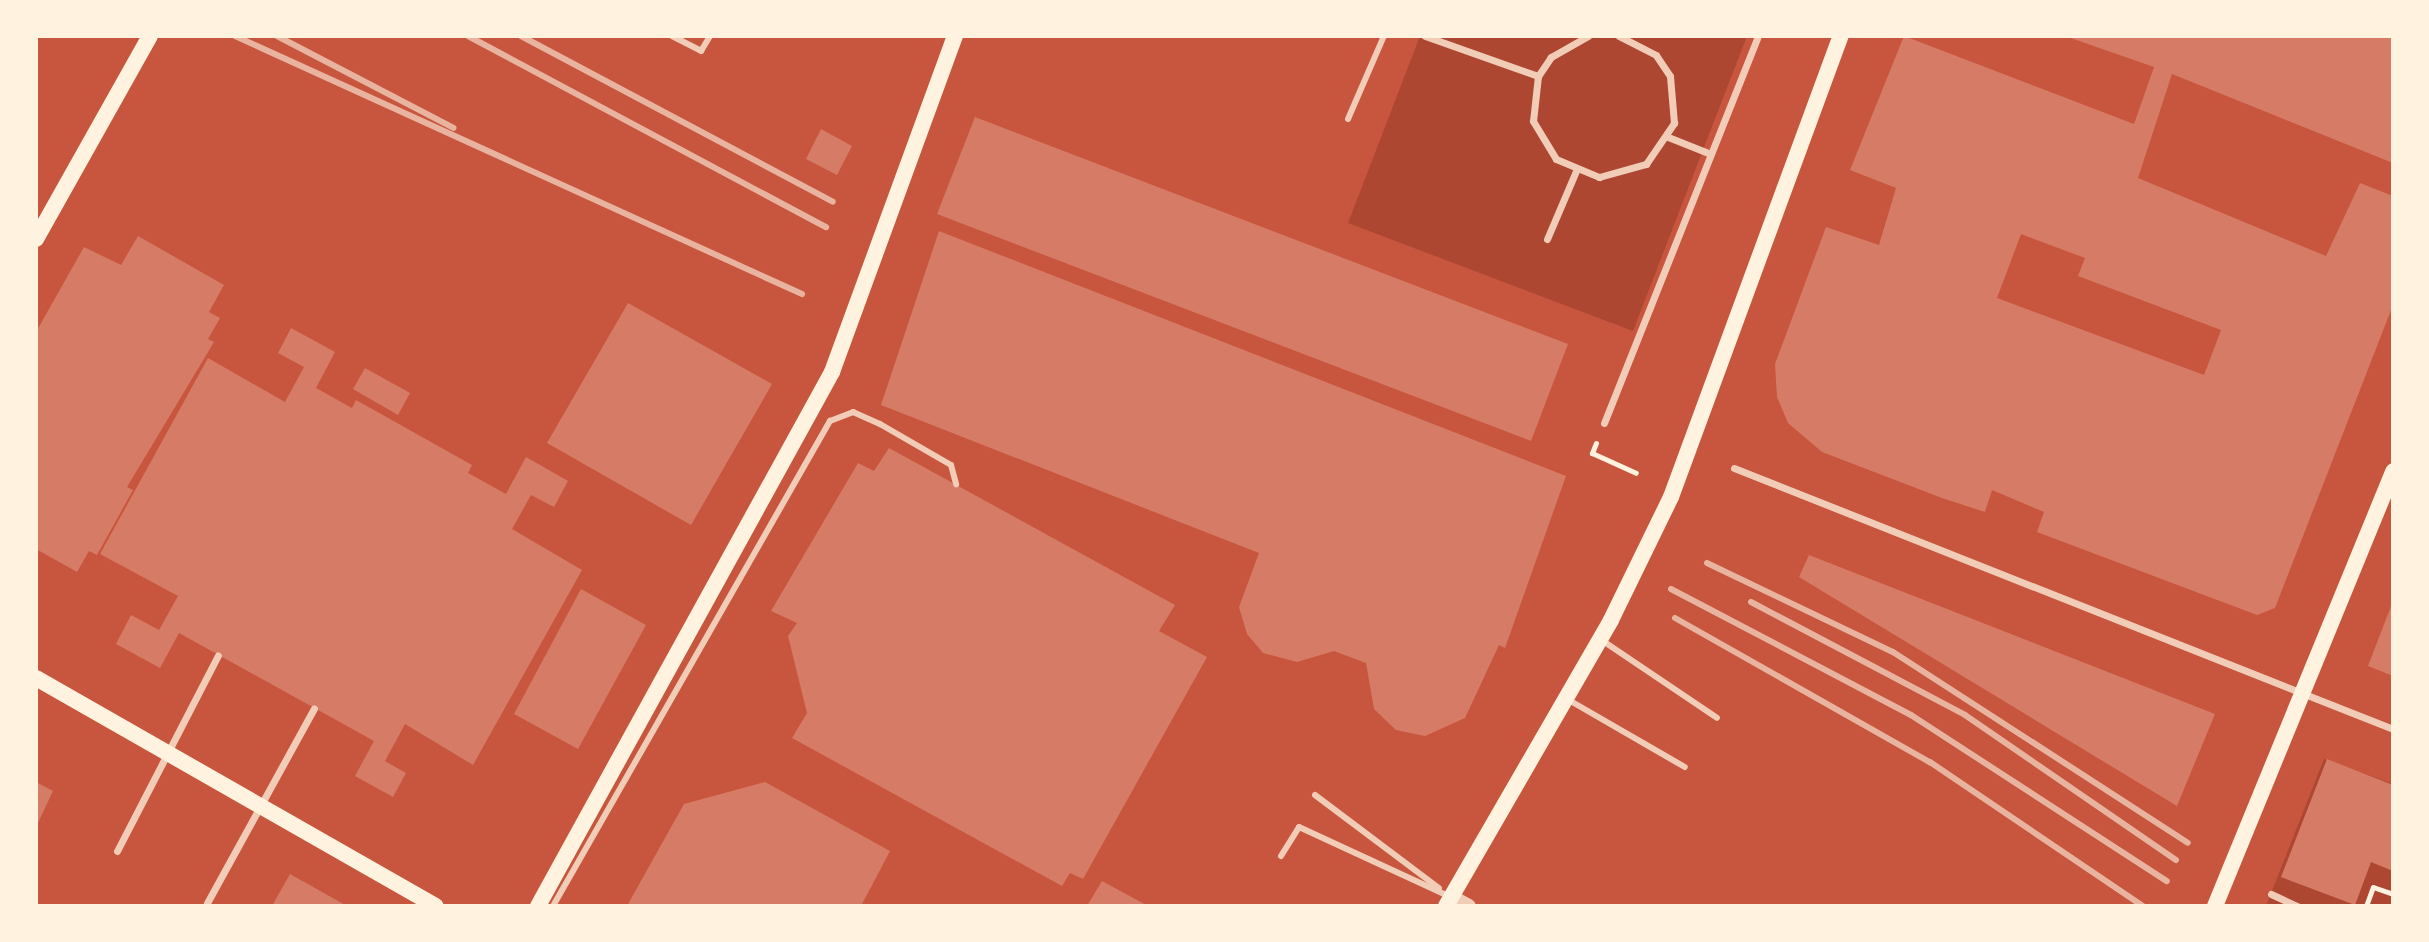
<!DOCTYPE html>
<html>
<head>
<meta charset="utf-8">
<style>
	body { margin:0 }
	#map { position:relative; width:2429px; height:942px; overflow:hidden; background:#c8553d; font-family:Roboto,sans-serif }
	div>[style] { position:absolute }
	.green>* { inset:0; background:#ae4732 }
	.building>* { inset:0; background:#d67c66 }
	.path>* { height:5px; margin:-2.5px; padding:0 2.5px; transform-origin:2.5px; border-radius:2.5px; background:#fff3e0 }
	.service>* { height:6px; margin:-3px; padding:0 3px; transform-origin:3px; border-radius:3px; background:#f1ccb7 }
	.pedestrian>* { height:7px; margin:-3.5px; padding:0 3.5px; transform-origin:3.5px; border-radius:3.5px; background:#f1ccb7 }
	.tertiary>* { height:14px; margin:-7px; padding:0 7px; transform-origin:7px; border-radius:7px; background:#f1ccb7 }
	.secondary>* { height:16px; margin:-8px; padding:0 8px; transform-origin:8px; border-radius:8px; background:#fff3e0 }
	.rail>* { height:6px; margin:-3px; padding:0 3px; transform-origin:3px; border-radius:3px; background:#e9b49f }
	span { translate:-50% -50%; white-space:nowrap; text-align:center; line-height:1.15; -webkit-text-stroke:7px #fff3e0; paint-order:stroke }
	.frame { position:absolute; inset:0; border:38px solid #fff3e0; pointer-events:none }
</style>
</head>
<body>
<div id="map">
	<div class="green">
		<div style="clip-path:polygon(1420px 36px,1747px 36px,1633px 331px,1348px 223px)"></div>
		<div style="clip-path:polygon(2324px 759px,2393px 784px,2393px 906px,2266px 906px)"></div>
	</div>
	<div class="building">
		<div style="clip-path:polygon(evenodd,1904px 36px,2134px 124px,2154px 67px,2065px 36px,2393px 36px,2393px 163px,2172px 74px,2138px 178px,2326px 256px,2360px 183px,2393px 196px,2393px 305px,2275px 608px,2257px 615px,2037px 532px,2044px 512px,1992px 490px,1985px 512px,1942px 498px,1822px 452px,1788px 423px,1777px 397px,1775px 364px,1826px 227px,1879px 245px,1896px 188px,1850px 170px,1904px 36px,2021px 234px,2085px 258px,2078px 276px,2221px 330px,2204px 375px,1997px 298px,2021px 234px)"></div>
		<div style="clip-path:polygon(975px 117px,1568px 344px,1531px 441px,937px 214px)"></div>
		<div style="clip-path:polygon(821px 129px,852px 146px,837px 175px,806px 159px)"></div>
		<div style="clip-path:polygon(939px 231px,1566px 476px,1505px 648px,1499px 645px,1465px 718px,1425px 736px,1396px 730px,1374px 709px,1366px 663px,1334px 651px,1297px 662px,1263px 653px,1247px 634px,1239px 607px,1259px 553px,881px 405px)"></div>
		<div style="clip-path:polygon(138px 236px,224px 285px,209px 312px,220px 318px,208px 339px,214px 342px,127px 487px,133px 490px,97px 555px,89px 551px,77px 572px,36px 549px,36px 332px,84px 247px,121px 265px)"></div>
		<div style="clip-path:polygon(628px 303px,772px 384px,691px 525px,547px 443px)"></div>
		<div style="clip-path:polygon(291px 328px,335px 352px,316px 388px,352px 408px,356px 400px,472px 465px,468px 473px,506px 494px,526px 457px,568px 481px,554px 507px,531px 495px,512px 529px,582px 570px,473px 765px,405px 724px,385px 761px,406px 773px,393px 797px,355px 776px,374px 741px,179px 633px,160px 668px,116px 644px,131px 615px,159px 630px,178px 596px,100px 554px,208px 358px,285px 402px,304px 367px,278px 353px)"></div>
		<div style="clip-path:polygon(365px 368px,410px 393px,398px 415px,353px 389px)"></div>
		<div style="clip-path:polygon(889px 448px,1175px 605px,1159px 631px,1207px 657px,1083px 879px,1070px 873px,1062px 886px,792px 738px,807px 713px,788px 636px,797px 623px,771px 611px,858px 463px,874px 471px)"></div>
		<div style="clip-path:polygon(1809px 555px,2215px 714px,2177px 806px,1799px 577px)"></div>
		<div style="clip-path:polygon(581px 589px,646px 625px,578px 749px,514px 714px)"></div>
		<div style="clip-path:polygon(2393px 601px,2393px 676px,2368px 666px)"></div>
		<div style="clip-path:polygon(2327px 759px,2393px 785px,2393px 871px,2371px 862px,2355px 905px,2281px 877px)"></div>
		<div style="clip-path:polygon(36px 782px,53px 791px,36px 827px)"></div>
		<div style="clip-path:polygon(765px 782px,890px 851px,861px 906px,627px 906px,684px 804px)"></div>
		<div style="clip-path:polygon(290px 874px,347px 906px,272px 906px)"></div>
		<div style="clip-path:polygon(1102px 881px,1148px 906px,1087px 906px)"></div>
	</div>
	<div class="path">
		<div style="left:1596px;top:443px;width:11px;rotate:112deg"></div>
		<div style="left:1592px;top:453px;width:48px;rotate:24.4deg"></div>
		<div style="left:2366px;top:906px;width:20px;rotate:-70deg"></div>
		<div style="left:2373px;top:887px;width:21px;rotate:19deg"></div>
	</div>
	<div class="service">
		<div style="left:672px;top:36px;width:33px;rotate:27deg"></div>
		<div style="left:701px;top:51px;width:17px;rotate:-59deg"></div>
		<div style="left:1348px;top:119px;width:90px;rotate:-66.6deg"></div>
		<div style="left:1600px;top:639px;width:141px;rotate:34deg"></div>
		<div style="left:1567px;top:699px;width:136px;rotate:30deg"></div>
		<div style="left:1315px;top:795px;width:155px;rotate:36.9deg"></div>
		<div style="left:1281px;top:856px;width:34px;rotate:-58deg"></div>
		<div style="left:1299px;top:827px;width:164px;rotate:24.8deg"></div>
		<div style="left:553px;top:906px;width:559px;rotate:-60.27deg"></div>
		<div style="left:830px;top:421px;width:25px;rotate:-21deg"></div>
		<div style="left:853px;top:412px;width:30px;rotate:24deg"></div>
		<div style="left:880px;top:424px;width:82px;rotate:30deg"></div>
		<div style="left:951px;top:465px;width:20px;rotate:75deg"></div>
	</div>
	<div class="pedestrian">
		<div style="left:1425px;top:36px;width:120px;rotate:19.5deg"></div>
		<div style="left:1588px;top:36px;width:43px;rotate:150.4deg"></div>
		<div style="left:1551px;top:57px;width:23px;rotate:124deg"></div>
		<div style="left:1538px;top:76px;width:45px;rotate:96.3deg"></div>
		<div style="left:1533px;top:121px;width:44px;rotate:58.8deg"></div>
		<div style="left:1556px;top:159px;width:47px;rotate:22.7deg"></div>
		<div style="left:1599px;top:177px;width:49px;rotate:-15.5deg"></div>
		<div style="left:1646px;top:164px;width:50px;rotate:-55.7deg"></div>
		<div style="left:1674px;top:123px;width:47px;rotate:-94.9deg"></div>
		<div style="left:1670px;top:76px;width:25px;rotate:-124deg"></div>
		<div style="left:1656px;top:55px;width:42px;rotate:-152.8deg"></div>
		<div style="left:1668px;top:137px;width:46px;rotate:21.6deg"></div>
		<div style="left:1547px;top:239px;width:74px;rotate:-66.9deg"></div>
		<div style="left:1604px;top:423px;width:417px;rotate:-68.3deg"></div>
		<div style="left:1734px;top:468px;width:709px;rotate:21.61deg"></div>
		<div style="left:117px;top:851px;width:220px;rotate:-62.7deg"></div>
		<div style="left:2271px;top:894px;width:29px;rotate:25deg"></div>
		<div style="left:207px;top:903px;width:222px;rotate:-61.2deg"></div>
	</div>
	<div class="tertiary">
		<div style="left:1452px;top:897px;width:19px;rotate:28deg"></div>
	</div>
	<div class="secondary">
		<div style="left:36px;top:239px;width:233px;rotate:-60.7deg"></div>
		<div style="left:36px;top:678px;width:460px;rotate:29.7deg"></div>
		<div style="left:538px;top:906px;width:610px;rotate:-61.16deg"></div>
		<div style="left:832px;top:372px;width:358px;rotate:-69.9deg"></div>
		<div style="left:1446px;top:906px;width:330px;rotate:-60deg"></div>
		<div style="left:1611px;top:620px;width:137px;rotate:-64deg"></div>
		<div style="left:1671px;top:497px;width:491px;rotate:-69.8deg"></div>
		<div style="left:2215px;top:906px;width:470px;rotate:-67.7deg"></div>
	</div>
	<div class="rail">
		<div style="left:235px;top:36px;width:623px;rotate:24.47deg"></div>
		<div style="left:277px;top:36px;width:199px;rotate:27.5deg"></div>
		<div style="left:468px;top:36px;width:406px;rotate:28.1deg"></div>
		<div style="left:521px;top:36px;width:353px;rotate:28deg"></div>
		<div style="left:1707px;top:563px;width:206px;rotate:25.6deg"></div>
		<div style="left:1893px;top:652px;width:351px;rotate:32.9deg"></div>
		<div style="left:1671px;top:589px;width:271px;rotate:27.7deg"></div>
		<div style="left:1911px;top:715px;width:305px;rotate:33deg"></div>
		<div style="left:1751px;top:602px;width:242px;rotate:27.8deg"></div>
		<div style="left:1965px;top:715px;width:256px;rotate:34.5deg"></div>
		<div style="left:1675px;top:618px;width:293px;rotate:29.5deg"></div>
		<div style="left:1930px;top:762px;width:257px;rotate:34.1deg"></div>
	</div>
	<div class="frame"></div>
</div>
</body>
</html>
